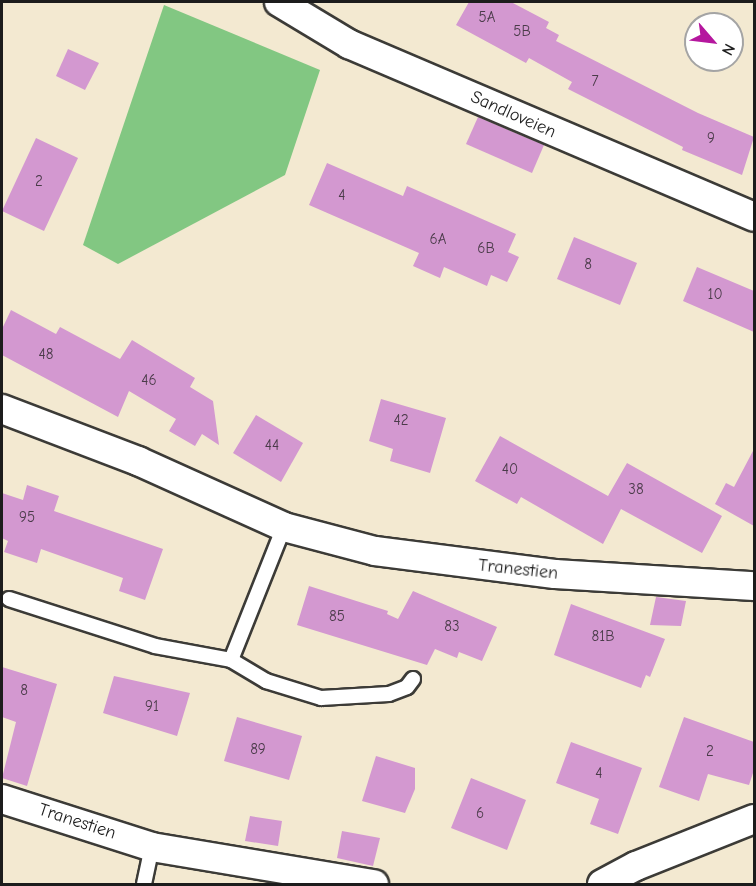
<!DOCTYPE html>
<html>
<head>
<meta charset="utf-8">
<style>
	body { margin:0 }
	#map { position:relative; width:756px; height:886px; overflow:hidden; background:#f3e9d1; font-family:"Comic Neue",sans-serif }
	div>[style] { position:absolute }
	.green>* { inset:0; background:#82c782 }
	.building>* { inset:0; background:#d398d0 }
	.roads { filter:drop-shadow(2px 0 #3c3b37) drop-shadow(-2px 0 #3c3b37) drop-shadow(0 2px #3c3b37) drop-shadow(0 -2px #3c3b37) }
	.service>* { height:14px; margin:-7px; padding:0 7px; transform-origin:7px; border-radius:7px; background:#fff }
	.minor>* { height:28px; margin:-14px; padding:0 14px; transform-origin:14px; border-radius:14px; background:#fff }
	span { translate:-50% -50%; white-space:nowrap; text-align:center; line-height:1.15; -webkit-text-stroke:4.5px #fff; paint-order:stroke }
	.number-label { font-size:15px; color:#4a3b49 }
	.number-label span { -webkit-text-stroke-width:0 }
	.street-label { font-size:18px; color:#1c1c1c }
	.frame { position:absolute; inset:0; border:3px solid #1c1c1c; pointer-events:none }
	.north { position:absolute; left:684px; top:12px; width:60px; height:60px; box-sizing:border-box; background:#fff; border:2px solid #a4a4a4; border-radius:50%; rotate:118deg; font-size:16px; font-weight:700; line-height:24px; text-align:center; color:#1c1c1c }
	.north::after { content:''; display:block; margin:auto; width:21px; height:27px; background:#b5179e; clip-path:polygon(50% 0,100% 100%,50% 72%,0 100%) }
</style>
</head>
<body>
<div id="map">
	<div class="green">
		<div style="clip-path:polygon(164px 5px,320px 70px,285px 175px,118px 264px,83px 245px)"></div>
	</div>
	<div class="building">
		<div style="clip-path:polygon(469px 2px,511px 2px,549px 22px,546px 28px,559px 35px,556px 41px,698px 113px,754px 137px,742px 175px,682px 150px,683px 147px,568px 89px,572px 82px,529px 58px,526px 63px,456px 25px)"></div>
		<div style="clip-path:polygon(68px 49px,99px 63px,85px 90px,56px 76px)"></div>
		<div style="clip-path:polygon(478px 117px,544px 145px,532px 173px,466px 144px)"></div>
		<div style="clip-path:polygon(36px 138px,78px 158px,44px 231px,2px 211px)"></div>
		<div style="clip-path:polygon(327px 163px,403px 196px,407px 186px,516px 234px,508px 252px,519px 257px,507px 282px,491px 275px,487px 286px,444px 267px,440px 278px,413px 266px,419px 253px,309px 205px)"></div>
		<div style="clip-path:polygon(574px 237px,637px 263px,620px 305px,557px 279px)"></div>
		<div style="clip-path:polygon(697px 267px,754px 291px,754px 332px,683px 301px)"></div>
		<div style="clip-path:polygon(11px 310px,56px 334px,60px 327px,120px 359px,132px 340px,195px 378px,190px 387px,213px 401px,219px 445px,202px 434px,195px 446px,169px 431px,176px 419px,129px 391px,118px 417px,2px 355px,2px 329px)"></div>
		<div style="clip-path:polygon(381px 399px,446px 418px,430px 473px,390px 461px,393px 449px,369px 441px)"></div>
		<div style="clip-path:polygon(256px 415px,303px 443px,281px 482px,233px 453px)"></div>
		<div style="clip-path:polygon(500px 436px,608px 496px,627px 463px,722px 516px,702px 553px,621px 509px,603px 544px,521px 497px,517px 504px,475px 481px)"></div>
		<div style="clip-path:polygon(754px 449px,754px 526px,715px 504px,726px 483px,734px 487px)"></div>
		<div style="clip-path:polygon(27px 485px,59px 496px,54px 511px,163px 549px,145px 600px,119px 591px,123px 578px,41px 549px,37px 563px,4px 552px,8px 541px,2px 538px,2px 493px,23px 500px)"></div>
		<div style="clip-path:polygon(309px 586px,388px 611px,387px 614px,398px 619px,413px 591px,497px 627px,482px 661px,459px 652px,457px 658px,435px 649px,427px 665px,297px 625px)"></div>
		<div style="clip-path:polygon(656px 597px,686px 601px,681px 626px,650px 625px)"></div>
		<div style="clip-path:polygon(571px 604px,665px 639px,650px 677px,646px 675px,641px 688px,554px 655px)"></div>
		<div style="clip-path:polygon(2px 667px,57px 684px,27px 786px,2px 778px,16px 722px,2px 717px)"></div>
		<div style="clip-path:polygon(114px 676px,190px 693px,177px 736px,103px 713px)"></div>
		<div style="clip-path:polygon(237px 717px,302px 736px,289px 780px,224px 761px)"></div>
		<div style="clip-path:polygon(684px 717px,754px 742px,754px 770px,749px 785px,708px 774px,699px 801px,659px 787px)"></div>
		<div style="clip-path:polygon(571px 742px,642px 768px,618px 834px,590px 824px,599px 799px,556px 783px)"></div>
		<div style="clip-path:polygon(376px 756px,415px 768px,415px 789px,405px 813px,362px 801px)"></div>
		<div style="clip-path:polygon(471px 778px,526px 800px,507px 850px,451px 828px)"></div>
		<div style="clip-path:polygon(250px 816px,282px 821px,278px 846px,245px 841px)"></div>
		<div style="clip-path:polygon(342px 831px,380px 838px,373px 866px,337px 858px)"></div>
	</div>
	<div class="roads">
		<div class="service">
			<div style="left:9px;top:599px;width:153px;rotate:17.8deg"></div>
			<div style="left:155px;top:646px;width:77px;rotate:10.4deg"></div>
			<div style="left:231px;top:660px;width:143px;rotate:-68.3deg"></div>
			<div style="left:231px;top:660px;width:41px;rotate:31deg"></div>
			<div style="left:266px;top:681px;width:58px;rotate:17.2deg"></div>
			<div style="left:321px;top:698px;width:68px;rotate:-3.4deg"></div>
			<div style="left:389px;top:694px;width:19px;rotate:-21deg"></div>
			<div style="left:407px;top:687px;width:10px;rotate:-53deg"></div>
			<div style="left:144px;top:884px;width:38px;rotate:-78deg"></div>
		</div>
		<div class="minor">
			<div style="left:279px;top:2px;width:82px;rotate:31deg"></div>
			<div style="left:349px;top:44px;width:440px;rotate:23.1deg"></div>
			<div style="left:2px;top:409px;width:146px;rotate:20.9deg"></div>
			<div style="left:138px;top:461px;width:160px;rotate:24.3deg"></div>
			<div style="left:284px;top:527px;width:94px;rotate:14.8deg"></div>
			<div style="left:375px;top:551px;width:181px;rotate:7.3deg"></div>
			<div style="left:555px;top:574px;width:199px;rotate:3.5deg"></div>
			<div style="left:2px;top:799px;width:157px;rotate:17.7deg"></div>
			<div style="left:152px;top:847px;width:225px;rotate:9.5deg"></div>
			<div style="left:602px;top:884px;width:38px;rotate:-28deg"></div>
			<div style="left:636px;top:866px;width:127px;rotate:-21.7deg"></div>
		</div>
	</div>
	<div class="number-label">
		<span style="left:487px;top:18px">5A</span>
		<span style="left:522px;top:32px">5B</span>
		<span style="left:595px;top:82px">7</span>
		<span style="left:711px;top:139px">9</span>
		<span style="left:39px;top:182px">2</span>
		<span style="left:342px;top:196px">4</span>
		<span style="left:438px;top:240px">6A</span>
		<span style="left:486px;top:249px">6B</span>
		<span style="left:588px;top:265px">8</span>
		<span style="left:715px;top:295px">10</span>
		<span style="left:46px;top:355px">48</span>
		<span style="left:149px;top:381px">46</span>
		<span style="left:401px;top:421px">42</span>
		<span style="left:272px;top:446px">44</span>
		<span style="left:510px;top:470px">40</span>
		<span style="left:636px;top:490px">38</span>
		<span style="left:27px;top:518px">95</span>
		<span style="left:337px;top:617px">85</span>
		<span style="left:452px;top:627px">83</span>
		<span style="left:603px;top:637px">81B</span>
		<span style="left:24px;top:691px">8</span>
		<span style="left:152px;top:707px">91</span>
		<span style="left:258px;top:750px">89</span>
		<span style="left:710px;top:752px">2</span>
		<span style="left:599px;top:774px">4</span>
		<span style="left:480px;top:814px">6</span>
	</div>
	<div class="street-label">
		<span style="left:513px;top:115px;rotate:24deg">Sandloveien</span>
		<span style="left:518px;top:570px;rotate:6deg">Tranestien</span>
		<span style="left:77px;top:822px;rotate:18deg">Tranestien</span>
	</div>
	<div class="frame"></div>
	<div class="north">N</div>
</div>
</body>
</html>
